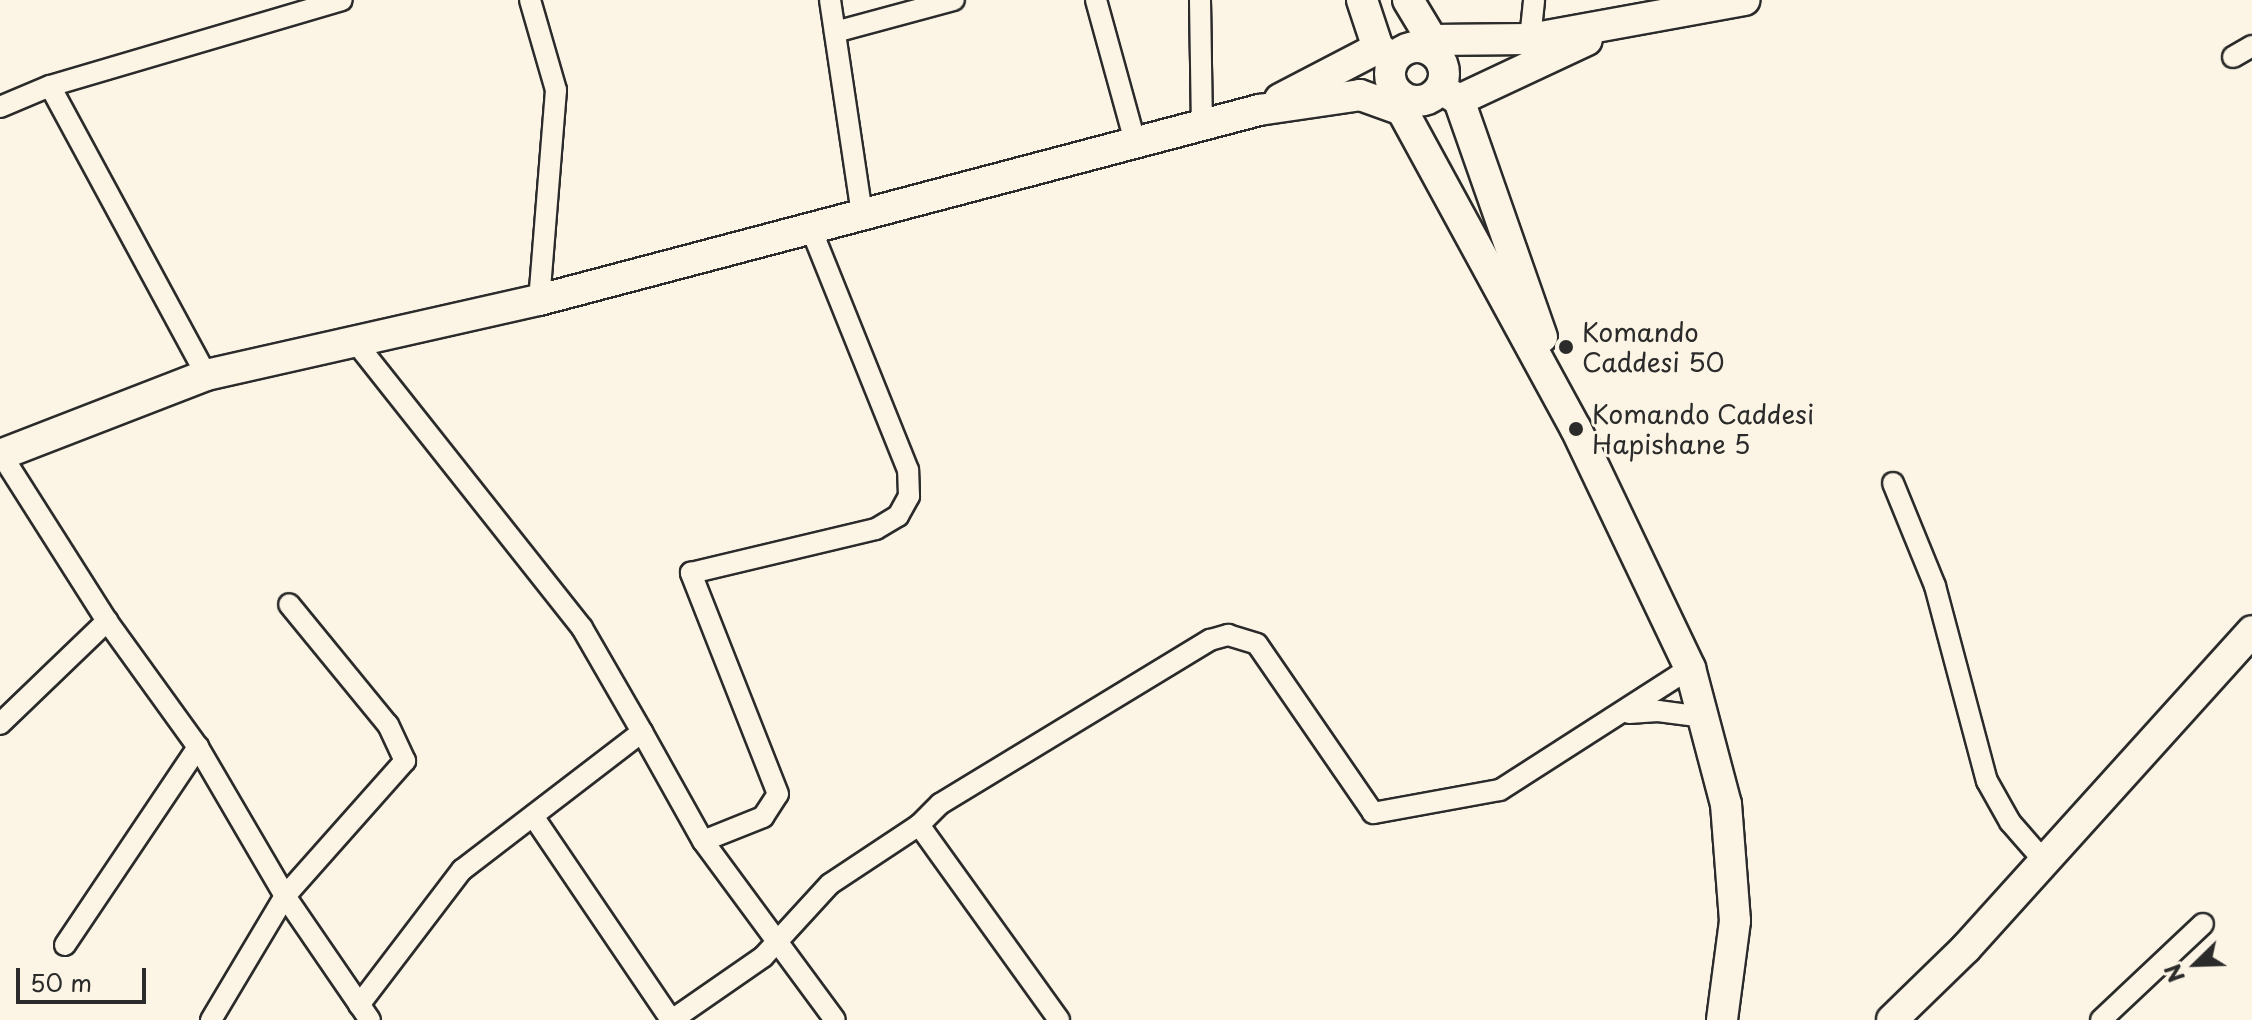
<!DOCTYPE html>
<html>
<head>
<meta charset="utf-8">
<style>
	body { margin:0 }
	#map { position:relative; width:2252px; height:1020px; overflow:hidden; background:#fcf5e5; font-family:"Playpen Sans",sans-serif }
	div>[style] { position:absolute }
	.roads { filter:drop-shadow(2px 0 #2b2b2b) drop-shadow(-2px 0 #2b2b2b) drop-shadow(0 2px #2b2b2b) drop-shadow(0 -2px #2b2b2b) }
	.street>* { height:20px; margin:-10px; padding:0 10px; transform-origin:10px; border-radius:10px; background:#fcf5e5 }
	.secondary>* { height:30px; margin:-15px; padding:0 15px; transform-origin:15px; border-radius:15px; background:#fcf5e5 }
	.secondary>.ring { margin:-15px; padding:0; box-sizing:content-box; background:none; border:30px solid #fcf5e5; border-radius:50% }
	.dots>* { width:22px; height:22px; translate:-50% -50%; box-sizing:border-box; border:4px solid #fcf5e5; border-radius:50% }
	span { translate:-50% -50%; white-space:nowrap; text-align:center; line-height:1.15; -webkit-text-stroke:6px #fcf5e5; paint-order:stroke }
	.poi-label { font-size:26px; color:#2b2b2b }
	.left { translate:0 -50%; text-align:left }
	.north { position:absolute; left:2156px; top:924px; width:80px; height:80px; -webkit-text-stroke:6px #fcf5e5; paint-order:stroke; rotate:247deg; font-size:22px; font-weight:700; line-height:32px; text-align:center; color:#2b2b2b }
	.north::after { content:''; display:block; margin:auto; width:28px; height:36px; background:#2b2b2b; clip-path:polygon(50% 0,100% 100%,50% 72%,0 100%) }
	.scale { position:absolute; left:16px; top:968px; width:130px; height:36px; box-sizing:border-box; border:4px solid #2b2b2b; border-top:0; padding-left:10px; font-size:24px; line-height:28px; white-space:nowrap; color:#2b2b2b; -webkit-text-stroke:6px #fcf5e5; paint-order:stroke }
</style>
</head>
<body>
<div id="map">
	<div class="roads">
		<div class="street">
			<div style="left:530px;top:0;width:94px;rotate:73.9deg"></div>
			<div style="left:556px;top:90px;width:211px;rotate:94.6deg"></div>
			<div style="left:830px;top:0;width:217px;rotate:81.5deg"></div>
			<div style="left:1096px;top:0;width:147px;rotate:74.6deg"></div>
			<div style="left:1200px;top:0;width:125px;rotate:89.1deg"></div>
			<div style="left:835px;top:32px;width:123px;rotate:-15.1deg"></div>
			<div style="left:1530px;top:39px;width:39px;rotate:-84deg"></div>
			<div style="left:2233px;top:57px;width:22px;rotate:-30deg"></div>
			<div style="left:50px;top:86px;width:328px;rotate:61.6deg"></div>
			<div style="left:0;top:107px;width:54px;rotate:-22.8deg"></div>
			<div style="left:50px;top:86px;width:304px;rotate:-16.4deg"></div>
			<div style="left:357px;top:344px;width:362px;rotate:51.6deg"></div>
			<div style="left:582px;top:628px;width:120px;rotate:60deg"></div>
			<div style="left:1px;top:454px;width:198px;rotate:57.6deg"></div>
			<div style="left:107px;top:621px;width:155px;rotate:54.2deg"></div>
			<div style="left:198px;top:747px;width:173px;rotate:59.7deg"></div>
			<div style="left:285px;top:896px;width:150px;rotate:55.6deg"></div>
			<div style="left:1893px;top:483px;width:111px;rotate:67.8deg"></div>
			<div style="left:1935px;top:586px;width:202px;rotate:75.1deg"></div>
			<div style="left:1987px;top:781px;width:47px;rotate:60.7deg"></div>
			<div style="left:2010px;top:822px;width:52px;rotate:48.9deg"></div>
			<div style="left:1629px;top:713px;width:29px;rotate:-4deg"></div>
			<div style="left:1658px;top:711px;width:45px;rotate:7.6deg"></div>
			<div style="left:0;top:724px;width:149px;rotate:-43.9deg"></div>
			<div style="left:533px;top:816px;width:246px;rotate:55.9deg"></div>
			<div style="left:919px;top:825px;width:240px;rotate:54.3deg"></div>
			<div style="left:703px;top:841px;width:65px;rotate:-21.8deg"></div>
			<div style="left:763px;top:817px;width:27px;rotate:-57deg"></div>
			<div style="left:778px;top:794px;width:238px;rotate:-111.5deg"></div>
			<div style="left:691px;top:573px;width:190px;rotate:-13.4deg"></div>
			<div style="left:876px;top:529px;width:26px;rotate:-31deg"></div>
			<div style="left:898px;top:516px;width:23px;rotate:-61deg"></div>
			<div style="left:909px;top:496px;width:26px;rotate:-92deg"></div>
			<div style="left:908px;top:470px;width:260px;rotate:-111.9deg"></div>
			<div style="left:65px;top:945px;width:239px;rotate:-56.1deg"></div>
			<div style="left:359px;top:1005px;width:170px;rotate:-52.7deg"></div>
			<div style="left:462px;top:870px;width:227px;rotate:-37.5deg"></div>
			<div style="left:642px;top:732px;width:125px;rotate:60.8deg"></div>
			<div style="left:703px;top:841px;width:222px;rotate:53.6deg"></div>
			<div style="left:211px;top:1020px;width:144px;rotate:-59.2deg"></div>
			<div style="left:285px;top:896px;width:181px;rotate:-48.4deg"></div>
			<div style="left:405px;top:761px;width:40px;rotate:-115deg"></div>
			<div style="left:388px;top:725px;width:156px;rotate:-129.3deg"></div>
			<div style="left:672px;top:1020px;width:111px;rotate:-34.7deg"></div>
			<div style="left:763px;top:957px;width:99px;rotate:-47.5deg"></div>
			<div style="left:830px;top:884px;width:107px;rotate:-33.5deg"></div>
			<div style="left:919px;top:825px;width:30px;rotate:-45deg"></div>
			<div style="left:940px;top:804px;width:316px;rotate:-31.3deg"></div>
			<div style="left:1210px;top:640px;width:19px;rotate:-16deg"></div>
			<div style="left:1228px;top:635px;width:30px;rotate:17deg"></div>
			<div style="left:1257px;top:644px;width:205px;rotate:55.5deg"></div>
			<div style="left:1373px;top:813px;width:129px;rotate:-10.3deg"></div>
			<div style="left:1500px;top:790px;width:226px;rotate:-32.7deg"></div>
			<div style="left:2101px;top:1020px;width:140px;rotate:-43.3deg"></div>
		</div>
		<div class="secondary">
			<div style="left:1362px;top:0;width:51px;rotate:71.6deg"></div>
			<div style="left:1378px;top:48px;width:19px;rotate:35deg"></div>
			<div style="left:1408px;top:0;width:47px;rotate:59deg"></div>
			<div style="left:1432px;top:40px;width:98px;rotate:-0.6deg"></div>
			<div style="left:1530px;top:39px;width:218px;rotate:-10.3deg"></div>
			<div class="ring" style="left:1390px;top:47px;width:24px;height:24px"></div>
			<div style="left:1441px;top:89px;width:21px;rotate:31deg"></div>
			<div style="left:1459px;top:100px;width:251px;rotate:70.7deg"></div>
			<div style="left:1403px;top:98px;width:12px;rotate:95deg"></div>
			<div style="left:1402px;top:110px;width:363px;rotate:61.4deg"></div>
			<div style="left:1576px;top:429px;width:265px;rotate:64.5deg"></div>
			<div style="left:1690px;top:668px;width:141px;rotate:75.2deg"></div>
			<div style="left:1726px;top:804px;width:117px;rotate:85.6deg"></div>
			<div style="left:1735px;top:921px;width:100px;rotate:97.5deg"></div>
			<div style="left:1280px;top:99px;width:110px;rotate:-27.5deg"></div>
			<div style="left:1459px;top:100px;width:141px;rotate:-25.1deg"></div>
			<div style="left:0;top:455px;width:221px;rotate:-21.2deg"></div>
			<div style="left:206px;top:375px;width:341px;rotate:-12.7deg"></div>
			<div style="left:539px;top:300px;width:745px;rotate:-14.78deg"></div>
			<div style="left:1259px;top:110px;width:102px;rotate:-8.4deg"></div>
			<div style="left:1360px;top:95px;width:45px;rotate:19.7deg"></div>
			<div style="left:1892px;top:1020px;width:103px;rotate:-44.2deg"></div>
			<div style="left:1966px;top:948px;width:427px;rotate:-47.9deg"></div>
		</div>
	</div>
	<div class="dots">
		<div style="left:1566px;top:347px;background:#2b2b2b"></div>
		<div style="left:1576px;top:429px;background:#2b2b2b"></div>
	</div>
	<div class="poi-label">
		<span class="left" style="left:1582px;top:347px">Komando<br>Caddesi 50</span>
		<span class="left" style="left:1592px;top:429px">Komando Caddesi<br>Hapishane 5</span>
	</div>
	<div class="north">N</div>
	<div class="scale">50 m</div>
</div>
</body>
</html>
